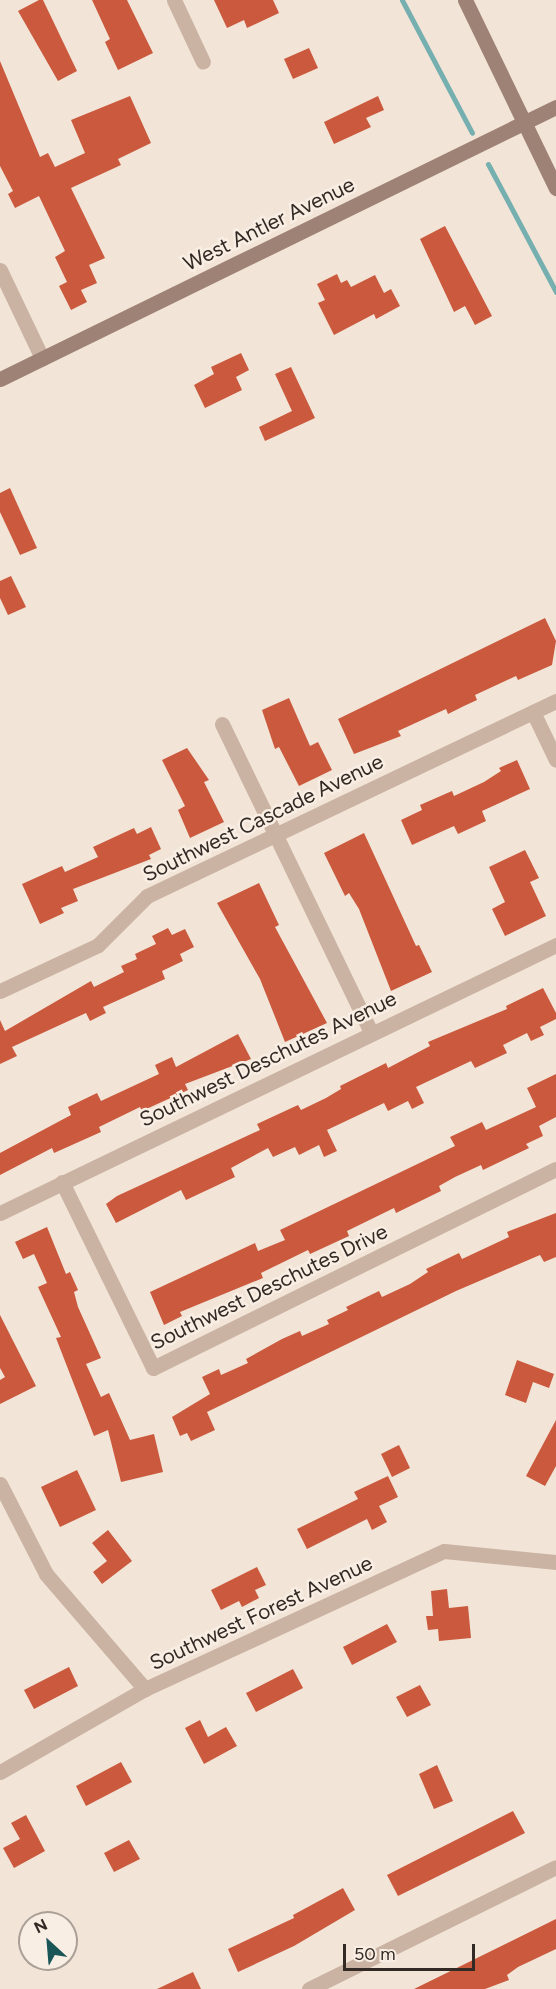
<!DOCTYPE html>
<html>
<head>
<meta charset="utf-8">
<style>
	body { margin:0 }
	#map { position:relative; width:556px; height:1989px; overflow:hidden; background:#f2e4d7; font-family:Figtree,sans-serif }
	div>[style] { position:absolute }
	.stream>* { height:5px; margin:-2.5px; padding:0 2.5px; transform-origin:2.5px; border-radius:2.5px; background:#76afaf }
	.building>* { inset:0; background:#ca593d }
	.street>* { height:15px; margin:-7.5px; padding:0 7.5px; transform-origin:7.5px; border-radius:7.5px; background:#cab3a3 }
	.secondary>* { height:15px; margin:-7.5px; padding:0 7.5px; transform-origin:7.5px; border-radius:7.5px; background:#9d8275 }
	span { translate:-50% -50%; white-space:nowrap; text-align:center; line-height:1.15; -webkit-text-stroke:5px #f9eee3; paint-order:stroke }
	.street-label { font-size:21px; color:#342a25 }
	.north { position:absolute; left:18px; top:1911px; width:60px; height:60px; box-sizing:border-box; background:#f9eee3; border:2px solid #aaa097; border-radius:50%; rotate:334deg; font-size:16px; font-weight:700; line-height:24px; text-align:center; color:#342a25 }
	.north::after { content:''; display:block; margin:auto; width:21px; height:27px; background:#1a5557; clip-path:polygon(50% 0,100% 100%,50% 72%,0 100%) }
	.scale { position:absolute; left:343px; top:1944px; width:132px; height:27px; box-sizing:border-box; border:3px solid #342a25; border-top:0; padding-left:8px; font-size:18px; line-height:21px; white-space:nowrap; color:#342a25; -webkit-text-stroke:4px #f9eee3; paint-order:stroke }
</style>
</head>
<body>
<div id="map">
	<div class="stream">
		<div style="left:402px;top:0;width:150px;rotate:62.2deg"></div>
		<div style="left:488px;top:164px;width:145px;rotate:62deg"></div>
	</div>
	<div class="building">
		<div style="clip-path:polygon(39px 0,43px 0,77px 71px,58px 81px,18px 11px)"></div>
		<div style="clip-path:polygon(92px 0,127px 0,153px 53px,118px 70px,105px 42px,110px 39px)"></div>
		<div style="clip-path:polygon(214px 0,273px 0,279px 13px,247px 28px,244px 20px,227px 28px)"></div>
		<div style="clip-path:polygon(309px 48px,318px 68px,293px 79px,284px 59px)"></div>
		<div style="clip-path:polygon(0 61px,40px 157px,48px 153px,55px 167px,85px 153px,71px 120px,130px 96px,151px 143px,118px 159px,121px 165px,71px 188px,105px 258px,89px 265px,97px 283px,81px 290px,87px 302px,71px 310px,59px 286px,67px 282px,55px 257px,65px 251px,39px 196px,15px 208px,8px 194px,13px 191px,0 166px)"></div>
		<div style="clip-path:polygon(378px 96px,384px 110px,366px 118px,371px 127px,334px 144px,324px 122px)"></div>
		<div style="clip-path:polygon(445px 226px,492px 316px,475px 325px,465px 306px,454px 312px,420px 239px)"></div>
		<div style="clip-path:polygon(337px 274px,341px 283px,347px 280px,351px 287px,375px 275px,384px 293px,391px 289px,400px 306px,376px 319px,374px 314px,334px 335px,318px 303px,325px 300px,317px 284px)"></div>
		<div style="clip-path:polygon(241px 353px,249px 370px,236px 377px,242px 390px,205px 408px,194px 385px,214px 374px,211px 367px)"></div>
		<div style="clip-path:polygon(291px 367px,315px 418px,265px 441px,259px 427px,292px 411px,275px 374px)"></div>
		<div style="clip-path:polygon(10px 488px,37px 548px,20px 555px,0 512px,0 493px)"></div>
		<div style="clip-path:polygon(11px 576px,26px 607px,8px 615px,0 598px,0 581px)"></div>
		<div style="clip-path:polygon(545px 618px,556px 641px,552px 665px,518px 680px,516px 676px,475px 695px,477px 700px,464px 706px,448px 714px,446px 709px,398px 731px,401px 736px,354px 754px,338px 719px)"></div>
		<div style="clip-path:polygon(289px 698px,310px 746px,318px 742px,332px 770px,299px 786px,279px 747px,275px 749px,262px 710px)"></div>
		<div style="clip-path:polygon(187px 748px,209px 780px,204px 782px,224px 822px,190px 838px,178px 810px,185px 806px,162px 760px)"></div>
		<div style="clip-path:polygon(517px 760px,530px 789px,482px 811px,486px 821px,458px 834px,454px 826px,412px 845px,401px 820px,422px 810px,420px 805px,452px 791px,454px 796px,484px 782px,501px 771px,499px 768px)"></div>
		<div style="clip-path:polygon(151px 827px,161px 849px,149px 855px,151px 859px,73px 889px,78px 901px,61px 908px,64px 913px,40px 924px,22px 884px,62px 866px,65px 872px,98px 857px,93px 847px,134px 828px,137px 834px)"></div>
		<div style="clip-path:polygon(364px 833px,416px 946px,419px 945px,432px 972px,391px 991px,359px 909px,349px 893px,345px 896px,324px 853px)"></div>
		<div style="clip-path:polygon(525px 850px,539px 878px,530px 882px,546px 916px,505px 936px,492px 909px,505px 902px,489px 867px)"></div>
		<div style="clip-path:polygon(259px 883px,279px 925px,275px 927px,327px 1023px,285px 1042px,260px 979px,217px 903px)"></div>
		<div style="clip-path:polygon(168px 928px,172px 935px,185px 929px,194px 947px,180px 954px,183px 961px,162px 971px,165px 979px,103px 1007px,106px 1013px,90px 1021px,86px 1013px,12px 1047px,17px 1056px,0 1064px,0 1020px,5px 1031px,91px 981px,94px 987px,124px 972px,121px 966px,137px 959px,135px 954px,156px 944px,152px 936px)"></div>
		<div style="clip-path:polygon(543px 988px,556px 1013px,556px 1019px,540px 1027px,544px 1035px,531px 1041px,527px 1033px,503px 1045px,507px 1053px,475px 1068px,471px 1061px,416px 1087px,424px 1103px,412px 1109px,408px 1101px,388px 1111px,384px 1103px,327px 1130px,337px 1151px,324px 1157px,319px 1145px,299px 1155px,295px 1147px,273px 1157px,268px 1148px,231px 1168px,235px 1177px,186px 1200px,181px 1190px,116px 1223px,106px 1204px,117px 1196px,260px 1130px,257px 1124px,298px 1105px,301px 1110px,326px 1098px,341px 1089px,340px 1086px,386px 1063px,388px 1068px,430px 1046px,428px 1042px,507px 1009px,506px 1006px)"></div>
		<div style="clip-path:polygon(238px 1034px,251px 1059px,185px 1084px,188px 1090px,142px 1111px,140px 1107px,99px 1127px,101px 1132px,54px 1153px,52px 1148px,0 1175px,0 1153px,71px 1115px,68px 1107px,97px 1093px,101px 1101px,159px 1074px,155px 1065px,172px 1057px,176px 1067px)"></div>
		<div style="clip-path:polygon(556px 1074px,556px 1117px,539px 1126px,543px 1136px,526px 1144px,529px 1148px,483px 1170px,481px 1165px,455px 1177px,439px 1186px,441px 1191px,396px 1213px,394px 1208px,347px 1231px,349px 1236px,310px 1254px,308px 1250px,261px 1273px,263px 1278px,180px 1312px,182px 1316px,164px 1325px,150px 1292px,255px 1243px,258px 1251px,285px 1240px,280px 1230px,455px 1146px,450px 1137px,482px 1122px,486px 1130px,536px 1107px,527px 1088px)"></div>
		<div style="clip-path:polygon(556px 1213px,556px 1257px,544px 1262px,540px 1255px,456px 1291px,207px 1412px,215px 1430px,191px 1441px,187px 1433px,180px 1436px,172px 1417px,210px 1394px,202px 1377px,219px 1369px,221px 1375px,248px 1363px,246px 1359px,282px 1339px,300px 1331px,302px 1336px,329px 1324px,327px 1320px,348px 1310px,346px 1307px,379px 1291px,382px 1297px,410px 1284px,428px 1272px,426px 1269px,459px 1253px,462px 1259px,509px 1237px,507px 1232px)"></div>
		<div style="clip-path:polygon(47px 1227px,66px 1274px,70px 1272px,78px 1290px,74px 1292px,78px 1307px,101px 1358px,86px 1364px,101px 1397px,109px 1393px,130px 1440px,154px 1434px,163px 1472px,121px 1482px,108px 1430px,94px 1436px,56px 1338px,61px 1337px,38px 1287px,47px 1283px,34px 1254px,23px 1259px,15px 1242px)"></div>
		<div style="clip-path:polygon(0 1315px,36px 1386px,0 1404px,0 1380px,5px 1377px,0 1368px)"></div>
		<div style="clip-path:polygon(517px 1360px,554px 1374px,549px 1388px,533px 1382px,526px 1403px,505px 1395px)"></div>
		<div style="clip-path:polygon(556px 1420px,556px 1466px,545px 1486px,526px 1476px)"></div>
		<div style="clip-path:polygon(399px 1445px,410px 1468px,392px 1477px,381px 1454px)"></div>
		<div style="clip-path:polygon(77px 1470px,96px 1510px,60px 1527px,41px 1487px)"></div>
		<div style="clip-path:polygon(388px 1476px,398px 1497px,379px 1506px,387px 1522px,372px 1530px,367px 1519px,307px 1549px,297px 1529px,358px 1499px,354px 1492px)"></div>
		<div style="clip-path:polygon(108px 1530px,132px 1561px,102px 1584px,93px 1572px,107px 1561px,92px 1543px)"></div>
		<div style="clip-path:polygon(257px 1567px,266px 1585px,255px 1590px,259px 1598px,242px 1607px,239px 1601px,221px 1610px,211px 1590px)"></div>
		<div style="clip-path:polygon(447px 1589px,449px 1608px,468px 1606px,471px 1638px,439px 1641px,438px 1629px,428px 1630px,426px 1616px,433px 1616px,431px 1591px)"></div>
		<div style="clip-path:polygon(387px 1624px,397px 1642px,352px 1665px,343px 1647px)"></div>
		<div style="clip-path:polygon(69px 1667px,78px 1686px,34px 1709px,24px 1690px)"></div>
		<div style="clip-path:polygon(293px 1669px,303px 1688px,256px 1712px,246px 1693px)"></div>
		<div style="clip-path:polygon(420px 1685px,431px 1705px,407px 1717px,396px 1697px)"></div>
		<div style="clip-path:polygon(200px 1720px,208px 1737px,226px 1727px,237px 1746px,204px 1764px,185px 1728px)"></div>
		<div style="clip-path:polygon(121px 1762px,132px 1782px,86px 1806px,76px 1786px)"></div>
		<div style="clip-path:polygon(437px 1765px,453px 1801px,434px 1809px,419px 1774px)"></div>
		<div style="clip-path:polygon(513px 1811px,525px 1833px,398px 1896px,387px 1875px)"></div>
		<div style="clip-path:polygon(26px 1815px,45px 1851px,14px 1868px,3px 1848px,20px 1839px,11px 1823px)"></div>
		<div style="clip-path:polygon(129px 1840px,140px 1859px,114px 1872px,104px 1853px)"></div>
		<div style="clip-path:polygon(343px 1888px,355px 1910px,294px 1946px,238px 1972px,228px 1949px,294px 1918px,293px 1915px)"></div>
		<div style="clip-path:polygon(556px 1919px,556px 1949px,518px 1967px,507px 1975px,509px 1980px,485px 1989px,414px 1989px)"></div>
		<div style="clip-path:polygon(193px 1972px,201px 1989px,157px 1989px)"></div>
	</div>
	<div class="street">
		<div style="left:174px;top:0;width:68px;rotate:64.9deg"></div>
		<div style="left:0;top:270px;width:98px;rotate:64.5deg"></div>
		<div style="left:533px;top:712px;width:53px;rotate:64.4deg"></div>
		<div style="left:222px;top:724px;width:342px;rotate:64.2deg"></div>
		<div style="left:0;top:991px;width:108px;rotate:-25.1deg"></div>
		<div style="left:98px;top:945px;width:69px;rotate:-45deg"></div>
		<div style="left:147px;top:896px;width:453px;rotate:-25.5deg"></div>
		<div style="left:62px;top:1182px;width:207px;rotate:63.9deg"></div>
		<div style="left:153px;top:1368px;width:449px;rotate:-26.3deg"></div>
		<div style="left:0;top:1213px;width:617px;rotate:-25.73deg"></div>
		<div style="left:0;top:1484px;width:101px;rotate:62.9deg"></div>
		<div style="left:46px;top:1574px;width:152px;rotate:49.3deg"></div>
		<div style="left:0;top:1772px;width:167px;rotate:-29.8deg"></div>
		<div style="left:145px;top:1689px;width:329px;rotate:-24.8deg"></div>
		<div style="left:444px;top:1551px;width:113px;rotate:5.6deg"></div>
		<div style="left:309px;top:1989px;width:275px;rotate:-26.3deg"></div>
	</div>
	<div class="secondary">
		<div style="left:465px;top:0;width:209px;rotate:64.2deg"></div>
		<div style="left:0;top:379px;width:619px;rotate:-26.07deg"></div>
	</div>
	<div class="street-label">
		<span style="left:269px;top:224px;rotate:-26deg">West Antler Avenue</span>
		<span style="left:263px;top:818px;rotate:-26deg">Southwest Cascade Avenue</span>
		<span style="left:268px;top:1059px;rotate:-26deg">Southwest Deschutes Avenue</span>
		<span style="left:269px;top:1287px;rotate:-26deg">Southwest Deschutes Drive</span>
		<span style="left:261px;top:1613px;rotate:-25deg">Southwest Forest Avenue</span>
	</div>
	<div class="north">N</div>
	<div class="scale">50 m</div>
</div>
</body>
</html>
